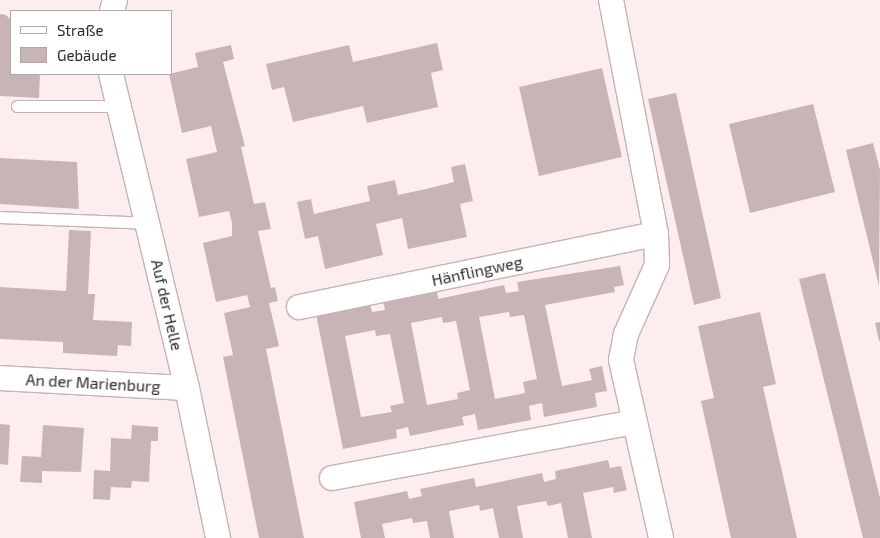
<!DOCTYPE html>
<html>
<head>
<meta charset="utf-8">
<style>
	body { margin:0 }
	#map { position:relative; width:880px; height:538px; overflow:hidden; background:#fdedef; font-family:"Exo 2",sans-serif }
	div>[style] { position:absolute }
	.building>* { inset:0; background:#c8b4b7 }
	.roads { filter:drop-shadow(1px 0 #c5b2b5) drop-shadow(-1px 0 #c5b2b5) drop-shadow(0 1px #c5b2b5) drop-shadow(0 -1px #c5b2b5) }
	.lane>* { height:11px; margin:-5.5px; padding:0 5.5px; transform-origin:5.5px; border-radius:5.5px; background:#fff }
	.street>* { height:24px; margin:-12px; padding:0 12px; transform-origin:12px; border-radius:12px; background:#fff }
	span { translate:-50% -50%; white-space:nowrap; text-align:center; line-height:1.15; -webkit-text-stroke:4.5px #fff; paint-order:stroke }
	.street-label { font-size:16px; color:#30292a }
	.legend { position:absolute; left:10px; top:10px; width:162px; height:65px; box-sizing:border-box; background:#fff; border:1px solid #aca9aa; margin:0; padding:6px 9px; list-style:none; font-size:15px; color:#30292a }
	.legend li { display:flex; align-items:center; gap:10px; height:25px }
	.legend b { width:25px; border:1px solid #aca9aa }
</style>
</head>
<body>
<div id="map">
	<div class="building">
		<div style="clip-path:polygon(0 14px,6px 15px,11px 20px,11px 74px,40px 74px,39px 98px,0 96px)"></div>
		<div style="clip-path:polygon(437px 43px,443px 70px,431px 73px,438px 107px,367px 123px,363px 106px,293px 122px,284px 87px,272px 90px,266px 64px,349px 45px,353px 62px)"></div>
		<div style="clip-path:polygon(231px 45px,234px 59px,223px 62px,245px 146px,241px 147px,254px 204px,265px 202px,271px 229px,258px 231px,271px 288px,275px 287px,278px 301px,269px 303px,279px 346px,266px 349px,304px 538px,259px 538px,223px 357px,233px 355px,224px 313px,250px 307px,247px 295px,216px 302px,203px 243px,232px 236px,232px 223px,229px 211px,199px 217px,186px 159px,217px 152px,211px 126px,182px 133px,169px 74px,198px 67px,195px 53px)"></div>
		<div style="clip-path:polygon(602px 68px,622px 157px,539px 176px,519px 87px)"></div>
		<div style="clip-path:polygon(676px 93px,721px 298px,694px 305px,648px 99px)"></div>
		<div style="clip-path:polygon(813px 104px,835px 192px,750px 213px,729px 124px)"></div>
		<div style="clip-path:polygon(873px 143px,880px 170px,879px 286px,846px 150px)"></div>
		<div style="clip-path:polygon(0 158px,77px 162px,79px 209px,0 204px)"></div>
		<div style="clip-path:polygon(465px 164px,473px 201px,460px 204px,467px 237px,408px 249px,402px 218px,376px 224px,383px 255px,325px 269px,318px 236px,305px 239px,297px 202px,311px 199px,314px 214px,370px 201px,367px 186px,395px 180px,398px 195px,426px 189px,454px 182px,451px 167px)"></div>
		<div style="clip-path:polygon(69px 230px,91px 231px,88px 294px,95px 294px,93px 320px,132px 322px,131px 346px,118px 345px,117px 356px,63px 353px,63px 342px,0 339px,0 287px,66px 291px)"></div>
		<div style="clip-path:polygon(evenodd,620px 266px,624px 285px,614px 287px,615px 292px,545px 305px,562px 386px,592px 380px,589px 369px,602px 366px,607px 391px,595px 393px,597px 407px,544px 417px,542px 403px,529px 406px,531px 420px,478px 430px,475px 414px,462px 417px,464px 425px,410px 436px,408px 427px,396px 430px,397px 438px,343px 449px,316px 314px,370px 304px,372px 312px,385px 310px,383px 301px,437px 291px,438px 299px,504px 285px,506px 293px,519px 291px,517px 282px,620px 266px,509px 312px,510px 317px,524px 315px,537px 379px,523px 382px,525px 393px,495px 399px,479px 317px,509px 312px,620px 266px,442px 317px,443px 323px,456px 321px,470px 390px,457px 393px,458px 399px,427px 405px,411px 323px,442px 317px,620px 266px,375px 330px,376px 336px,390px 334px,404px 403px,390px 406px,392px 412px,361px 417px,345px 336px,375px 330px)"></div>
		<div style="clip-path:polygon(825px 273px,880px 498px,880px 538px,863px 538px,799px 279px)"></div>
		<div style="clip-path:polygon(760px 312px,776px 384px,763px 387px,797px 538px,731px 538px,701px 401px,714px 398px,698px 326px)"></div>
		<div style="clip-path:polygon(880px 322px,880px 341px,879px 341px,875px 323px)"></div>
		<div style="clip-path:polygon(0 424px,10px 425px,8px 465px,0 464px)"></div>
		<div style="clip-path:polygon(43px 425px,84px 428px,81px 472px,42px 471px,42px 483px,20px 482px,22px 456px,41px 457px)"></div>
		<div style="clip-path:polygon(132px 425px,158px 427px,158px 441px,151px 441px,149px 482px,132px 481px,131px 488px,111px 487px,110px 500px,93px 499px,94px 470px,110px 471px,111px 438px,131px 439px)"></div>
		<div style="clip-path:polygon(608px 460px,610px 468px,621px 466px,627px 490px,614px 493px,613px 487px,583px 493px,592px 538px,568px 538px,561px 503px,548px 506px,546px 501px,517px 506px,523px 538px,499px 538px,493px 508px,480px 511px,479px 505px,449px 511px,454px 538px,430px 538px,427px 521px,413px 523px,412px 518px,382px 524px,385px 538px,361px 538px,354px 502px,407px 491px,409px 499px,422px 496px,420px 489px,474px 478px,476px 487px,542px 473px,544px 482px,556px 479px,555px 471px)"></div>
	</div>
	<div class="roads">
		<div class="lane">
			<div style="left:17px;top:106px;width:102px"></div>
			<div style="left:0;top:217px;width:147px;rotate:2.3deg"></div>
		</div>
		<div class="street">
			<div style="left:611px;top:0;width:238px;rotate:79.1deg"></div>
			<div style="left:656px;top:234px;width:31px;rotate:88deg"></div>
			<div style="left:657px;top:265px;width:76px;rotate:114.2deg"></div>
			<div style="left:626px;top:334px;width:26px;rotate:101deg"></div>
			<div style="left:621px;top:360px;width:182px;rotate:77.3deg"></div>
			<div style="left:112px;top:11px;width:11px;rotate:-75deg"></div>
			<div style="left:111px;top:74px;width:323px;rotate:76.4deg"></div>
			<div style="left:187px;top:388px;width:153px;rotate:78.3deg"></div>
			<div style="left:299px;top:307px;width:364px;rotate:-11.6deg"></div>
			<div style="left:0;top:378px;width:187px;rotate:3.1deg"></div>
			<div style="left:332px;top:478px;width:308px;rotate:-10.5deg"></div>
		</div>
	</div>
	<div class="street-label">
		<span style="left:477px;top:271px;rotate:-12deg">Hänflingweg</span>
		<span style="left:167px;top:305px;rotate:77deg">Auf der Helle</span>
		<span style="left:93px;top:383px;rotate:3deg">An der Marienburg</span>
	</div>
	<ul class="legend">
	<li><b style="height:6px;background:#fff"></b>Straße</li>
	<li><b style="height:14px;background:#c8b4b7"></b>Gebäude</li>
	</ul>
</div>
</body>
</html>
